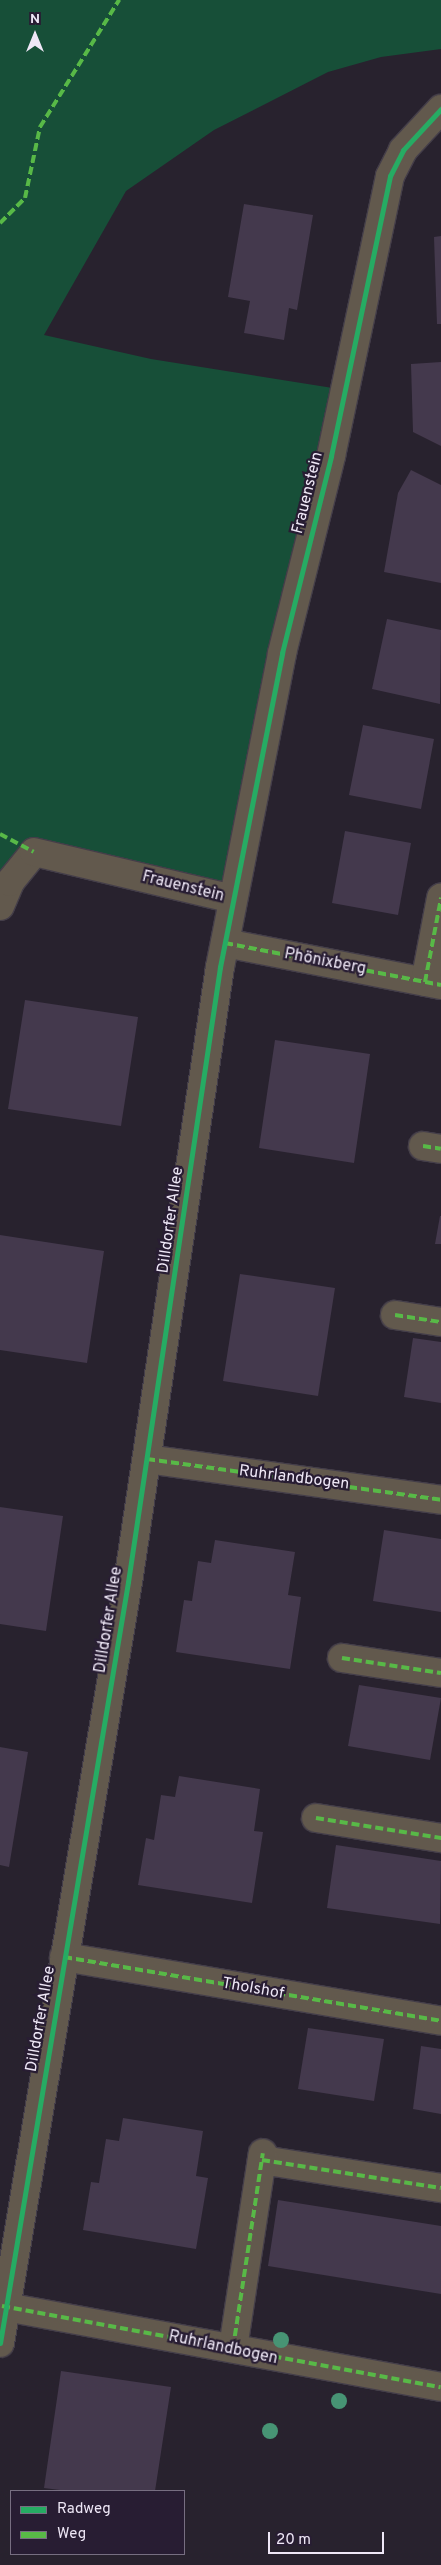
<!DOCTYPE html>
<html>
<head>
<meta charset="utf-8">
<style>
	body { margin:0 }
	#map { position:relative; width:441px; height:2565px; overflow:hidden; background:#28222e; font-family:Overpass,sans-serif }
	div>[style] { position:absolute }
	.green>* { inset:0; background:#174f38 }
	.building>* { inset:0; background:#44394d }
	.roads { filter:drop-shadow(1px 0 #443e49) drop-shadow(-1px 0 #443e49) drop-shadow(0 1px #443e49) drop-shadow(0 -1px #443e49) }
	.minor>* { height:28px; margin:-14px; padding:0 14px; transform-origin:14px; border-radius:14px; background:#62594d }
	.quiet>* { height:4px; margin-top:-2px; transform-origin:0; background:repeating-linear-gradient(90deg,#58b947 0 8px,transparent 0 12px) }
	.cycleway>* { height:5px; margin:-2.5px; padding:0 2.5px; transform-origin:2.5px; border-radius:2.5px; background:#26ab63 }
	.trees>* { width:16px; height:16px; margin:-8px; border-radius:50%; background:#479474 }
	span { translate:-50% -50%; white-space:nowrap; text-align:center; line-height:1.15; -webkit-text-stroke:4.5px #281d33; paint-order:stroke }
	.street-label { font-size:16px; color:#eee7f6 }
	.legend { position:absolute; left:10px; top:2490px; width:175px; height:65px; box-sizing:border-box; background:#281d33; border:1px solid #776e81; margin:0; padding:6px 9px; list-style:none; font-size:15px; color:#eee7f6 }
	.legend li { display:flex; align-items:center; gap:10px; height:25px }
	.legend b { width:25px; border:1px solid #776e81 }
	.north { position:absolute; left:10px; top:10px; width:50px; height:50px; -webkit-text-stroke:4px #281d33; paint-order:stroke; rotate:0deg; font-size:14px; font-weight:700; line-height:20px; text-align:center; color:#eee7f6 }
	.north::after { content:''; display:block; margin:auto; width:18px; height:22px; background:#eee7f6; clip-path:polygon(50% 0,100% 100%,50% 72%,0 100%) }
	.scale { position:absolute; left:268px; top:2532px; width:116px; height:22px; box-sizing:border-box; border:2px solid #eee7f6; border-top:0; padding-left:6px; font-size:15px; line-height:18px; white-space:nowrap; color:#eee7f6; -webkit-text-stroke:4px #281d33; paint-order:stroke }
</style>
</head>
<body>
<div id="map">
	<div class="green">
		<div style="clip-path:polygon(0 0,441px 0,441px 49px,381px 57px,328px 72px,214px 130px,126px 191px,44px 335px,151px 359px,339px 389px,232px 894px,56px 851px,0 899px)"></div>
	</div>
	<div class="building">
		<div style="clip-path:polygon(244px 204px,313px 215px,297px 310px,289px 308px,284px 340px,244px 333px,250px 301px,228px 297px)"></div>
		<div style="clip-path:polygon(441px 236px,441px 324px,437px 324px,434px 237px)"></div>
		<div style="clip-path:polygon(441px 362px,441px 446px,413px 432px,411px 364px)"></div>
		<div style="clip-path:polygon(411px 470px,441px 485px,441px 583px,384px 572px,398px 493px)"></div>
		<div style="clip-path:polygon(387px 619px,441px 630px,440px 704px,372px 689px)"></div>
		<div style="clip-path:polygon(363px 725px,434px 739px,421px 809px,349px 795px)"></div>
		<div style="clip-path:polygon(345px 831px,411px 843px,398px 915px,332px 903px)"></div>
		<div style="clip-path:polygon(25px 1000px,138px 1017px,121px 1126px,8px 1109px)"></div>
		<div style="clip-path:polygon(275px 1040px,370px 1054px,354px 1163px,259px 1148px)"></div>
		<div style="clip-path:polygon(440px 1216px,441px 1216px,441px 1244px,435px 1244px)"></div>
		<div style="clip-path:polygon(0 1235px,104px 1251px,87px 1363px,0 1350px)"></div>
		<div style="clip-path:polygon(240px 1274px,335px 1288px,318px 1396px,223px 1381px)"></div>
		<div style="clip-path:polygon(413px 1338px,441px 1342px,441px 1403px,404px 1397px)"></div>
		<div style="clip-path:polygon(0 1507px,63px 1516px,46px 1631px,0 1624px)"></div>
		<div style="clip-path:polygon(384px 1530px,441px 1539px,441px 1612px,373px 1601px)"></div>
		<div style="clip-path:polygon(215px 1540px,295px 1552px,288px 1595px,301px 1597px,290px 1669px,176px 1652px,184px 1600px,192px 1601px,198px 1561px,211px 1563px)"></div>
		<div style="clip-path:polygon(359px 1685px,441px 1698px,430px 1760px,348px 1746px)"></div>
		<div style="clip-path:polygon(0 1747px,28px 1752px,9px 1867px,0 1865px)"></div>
		<div style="clip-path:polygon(179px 1776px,260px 1789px,254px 1831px,263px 1832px,252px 1903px,138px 1885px,146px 1838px,154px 1840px,161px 1795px,175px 1797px)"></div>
		<div style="clip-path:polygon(336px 1845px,441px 1861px,440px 1924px,327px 1908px)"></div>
		<div style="clip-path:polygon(308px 2028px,384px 2039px,374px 2101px,298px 2089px)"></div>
		<div style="clip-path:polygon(421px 2046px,441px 2049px,441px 2114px,413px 2109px)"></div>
		<div style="clip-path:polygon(123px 2118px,203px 2131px,196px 2176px,208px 2178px,196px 2249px,83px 2230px,91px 2182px,99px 2183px,106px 2139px,119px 2141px)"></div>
		<div style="clip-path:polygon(278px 2200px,441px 2226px,441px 2294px,268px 2266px)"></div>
		<div style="clip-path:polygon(61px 2371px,171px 2387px,155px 2491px,68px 2491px,44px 2488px)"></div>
	</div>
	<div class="roads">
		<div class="minor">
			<div style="left:0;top:906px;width:26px;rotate:-67deg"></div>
			<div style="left:10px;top:882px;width:38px;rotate:-51deg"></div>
			<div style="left:34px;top:852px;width:204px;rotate:13.3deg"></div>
			<div style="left:225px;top:943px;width:220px;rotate:11deg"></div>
			<div style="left:425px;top:982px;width:86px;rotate:-79.2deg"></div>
			<div style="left:423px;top:1146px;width:18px;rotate:9deg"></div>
			<div style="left:395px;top:1315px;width:47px;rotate:8.7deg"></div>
			<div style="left:147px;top:1459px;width:297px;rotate:7.9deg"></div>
			<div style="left:342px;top:1658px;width:100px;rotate:8.6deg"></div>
			<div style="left:316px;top:1818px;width:127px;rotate:9.1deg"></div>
			<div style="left:64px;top:1957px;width:382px;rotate:9.6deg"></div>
			<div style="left:262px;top:2160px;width:181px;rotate:8.9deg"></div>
			<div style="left:0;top:2306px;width:448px;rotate:10.4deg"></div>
			<div style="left:0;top:2343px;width:772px;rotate:-80.45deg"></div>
			<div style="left:128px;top:1582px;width:622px;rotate:-81.49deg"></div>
			<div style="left:220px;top:967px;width:320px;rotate:-78.8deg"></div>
			<div style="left:282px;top:653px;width:203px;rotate:-76deg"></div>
			<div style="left:331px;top:456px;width:286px;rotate:-78.1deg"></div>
			<div style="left:390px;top:176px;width:29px;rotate:-63deg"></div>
			<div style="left:403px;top:150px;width:56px;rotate:-47.2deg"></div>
			<div style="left:233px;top:2348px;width:197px;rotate:-81.3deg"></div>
		</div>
	</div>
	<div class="quiet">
		<div style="left:0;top:223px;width:35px;rotate:-45deg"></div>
		<div style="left:25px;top:198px;width:73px;rotate:-78.1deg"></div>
		<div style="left:40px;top:127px;width:150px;rotate:-58.1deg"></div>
		<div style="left:0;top:834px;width:38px;rotate:28deg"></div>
		<div style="left:225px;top:943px;width:220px;rotate:11deg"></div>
		<div style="left:425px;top:982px;width:86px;rotate:-79.2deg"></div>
		<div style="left:423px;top:1146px;width:18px;rotate:9deg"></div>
		<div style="left:395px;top:1315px;width:47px;rotate:8.7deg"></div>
		<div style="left:147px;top:1459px;width:297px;rotate:7.9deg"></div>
		<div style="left:342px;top:1658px;width:100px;rotate:8.6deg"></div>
		<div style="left:316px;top:1818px;width:127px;rotate:9.1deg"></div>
		<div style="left:64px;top:1957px;width:382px;rotate:9.6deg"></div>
		<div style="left:262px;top:2160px;width:181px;rotate:8.9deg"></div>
		<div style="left:2px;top:2306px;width:446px;rotate:10.5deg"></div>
		<div style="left:233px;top:2348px;width:197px;rotate:-81.3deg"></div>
	</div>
	<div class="cycleway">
		<div style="left:0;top:2343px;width:772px;rotate:-80.45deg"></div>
		<div style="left:128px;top:1582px;width:622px;rotate:-81.49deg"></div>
		<div style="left:220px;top:967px;width:320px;rotate:-78.8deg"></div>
		<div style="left:282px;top:653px;width:203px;rotate:-76deg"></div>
		<div style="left:331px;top:456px;width:286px;rotate:-78.1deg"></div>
		<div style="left:390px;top:176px;width:29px;rotate:-63deg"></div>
		<div style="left:403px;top:150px;width:56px;rotate:-47.2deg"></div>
	</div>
	<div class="trees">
		<div style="left:281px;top:2340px"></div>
		<div style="left:339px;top:2401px"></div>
		<div style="left:270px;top:2431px"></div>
	</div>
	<div class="street-label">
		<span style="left:308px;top:493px;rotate:-76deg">Frauenstein</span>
		<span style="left:183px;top:887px;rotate:14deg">Frauenstein</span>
		<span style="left:325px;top:962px;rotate:11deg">Phönixberg</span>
		<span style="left:171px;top:1220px;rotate:-82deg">Dilldorfer Allee</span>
		<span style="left:294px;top:1478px;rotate:7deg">Ruhrlandbogen</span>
		<span style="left:109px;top:1620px;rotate:-81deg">Dilldorfer Allee</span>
		<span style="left:253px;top:1989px;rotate:10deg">Tholshof</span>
		<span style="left:41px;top:2019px;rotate:-80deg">Dilldorfer Allee</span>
		<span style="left:223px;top:2348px;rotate:12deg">Ruhrlandbogen</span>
	</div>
	<ul class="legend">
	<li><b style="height:6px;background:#26ab63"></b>Radweg</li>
	<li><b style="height:6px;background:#58b947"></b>Weg</li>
	</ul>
	<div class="north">N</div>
	<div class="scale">20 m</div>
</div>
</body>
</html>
